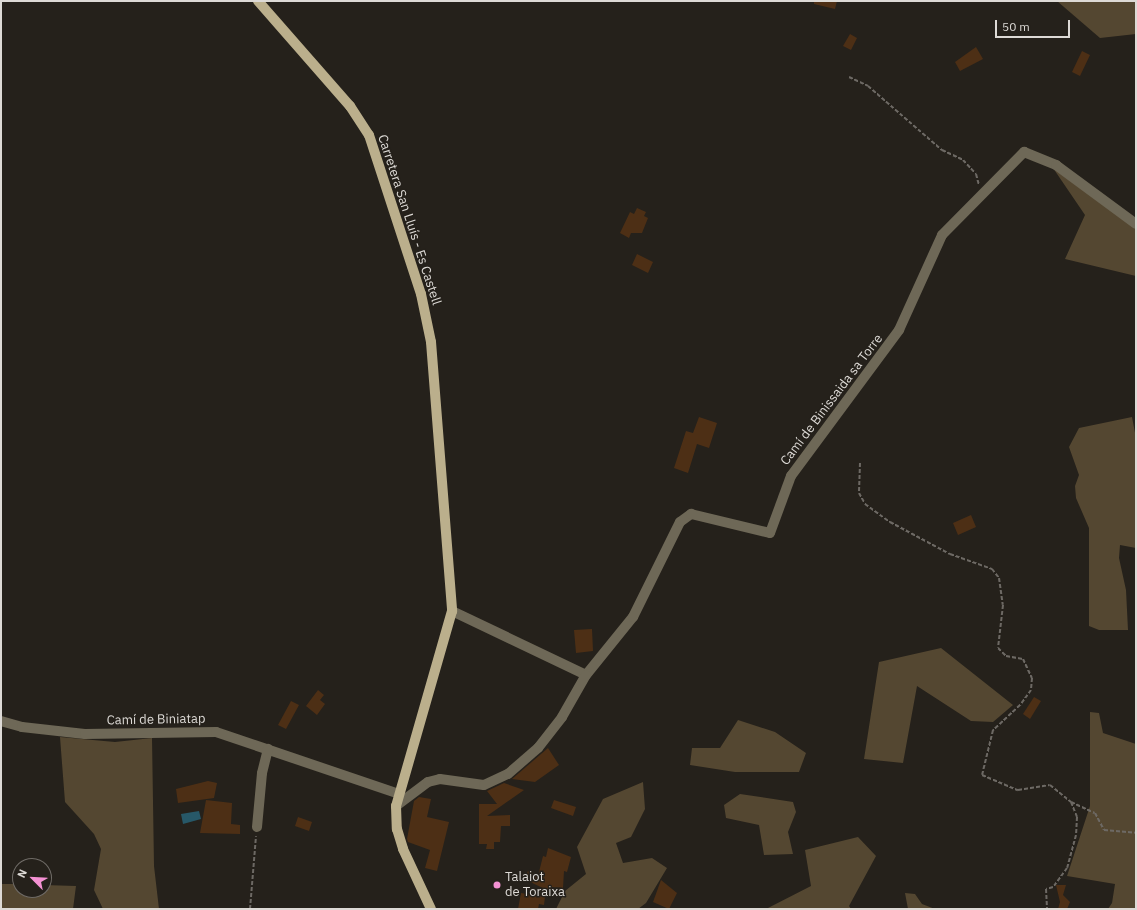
<!DOCTYPE html>
<html>
<head>
<meta charset="utf-8">
<style>
	body { margin:0 }
	#map { position:relative; width:1137px; height:910px; overflow:hidden; background:#25211b; font-family:"IBM Plex Sans",sans-serif }
	div>[style] { position:absolute }
	.green>* { inset:0; background:#544731 }
	.water>* { inset:0; background:#275868 }
	.building>* { inset:0; background:#4d2f15 }
	.path>* { height:2px; margin-top:-1px; transform-origin:0; background:repeating-linear-gradient(90deg,#6d6964 0 4px,transparent 0 6px) }
	.minor>* { height:10px; margin:-5px; padding:0 5px; transform-origin:5px; border-radius:5px; background:#6e6857 }
	.major>* { height:10px; margin:-5px; padding:0 5px; transform-origin:5px; border-radius:5px; background:#bbaf8c }
	.dots>* { width:11px; height:11px; translate:-50% -50%; box-sizing:border-box; border:2px solid #25211b; border-radius:50% }
	span { translate:-50% -50%; white-space:nowrap; text-align:center; line-height:1.15; -webkit-text-stroke:3px #25211b; paint-order:stroke }
	.street-label { font-size:13px; color:#dddad6 }
	.poi-label { font-size:13px; color:#dddad6 }
	.left { translate:0 -50%; text-align:left }
	.frame { position:absolute; inset:0; border:2px solid #dddad6; pointer-events:none }
	.north { position:absolute; left:12px; top:858px; width:40px; height:40px; box-sizing:border-box; background:#25211b; border:1px solid #6f6b66; border-radius:50%; rotate:294deg; font-size:11px; font-weight:700; line-height:16px; text-align:center; color:#dddad6 }
	.north::after { content:''; display:block; margin:auto; width:14px; height:18px; background:#f491d3; clip-path:polygon(50% 0,100% 100%,50% 72%,0 100%) }
	.scale { position:absolute; left:995px; top:20px; width:75px; height:18px; box-sizing:border-box; border:2px solid #dddad6; border-top:0; padding-left:5px; font-size:12px; line-height:14px; white-space:nowrap; color:#dddad6; -webkit-text-stroke:3px #25211b; paint-order:stroke }
</style>
</head>
<body>
<div id="map">
	<div class="green">
		<div style="clip-path:polygon(1057px 1px,1136px 1px,1136px 34px,1100px 38px)"></div>
		<div style="clip-path:polygon(1053px 168px,1136px 229px,1136px 276px,1065px 259px,1085px 215px)"></div>
		<div style="clip-path:polygon(1132px 417px,1136px 438px,1136px 548px,1120px 545px,1119px 558px,1126px 590px,1128px 630px,1099px 630px,1089px 626px,1089px 528px,1076px 498px,1075px 486px,1079px 475px,1069px 447px,1079px 428px)"></div>
		<div style="clip-path:polygon(941px 648px,1013px 705px,993px 722px,971px 721px,917px 686px,903px 763px,864px 759px,879px 662px)"></div>
		<div style="clip-path:polygon(1090px 712px,1099px 713px,1103px 733px,1136px 744px,1136px 909px,1108px 909px,1112px 903px,1115px 884px,1067px 876px,1090px 806px)"></div>
		<div style="clip-path:polygon(738px 720px,775px 732px,806px 753px,799px 772px,735px 772px,690px 765px,692px 748px,720px 748px)"></div>
		<div style="clip-path:polygon(60px 737px,115px 742px,152px 738px,154px 866px,159px 909px,103px 909px,94px 890px,101px 849px,94px 834px,65px 802px)"></div>
		<div style="clip-path:polygon(643px 782px,645px 809px,631px 837px,616px 843px,623px 863px,652px 858px,667px 868px,646px 903px,638px 909px,556px 909px,565px 891px,586px 874px,577px 847px,603px 799px)"></div>
		<div style="clip-path:polygon(740px 794px,793px 802px,796px 812px,788px 832px,793px 854px,764px 855px,759px 825px,726px 818px,724px 805px)"></div>
		<div style="clip-path:polygon(858px 837px,876px 856px,849px 906px,851px 909px,766px 909px,811px 886px,805px 850px)"></div>
		<div style="clip-path:polygon(1px 884px,20px 884px,20px 890px,44px 890px,44px 885px,76px 886px,73px 909px,1px 909px)"></div>
		<div style="clip-path:polygon(905px 893px,915px 894px,922px 904px,935px 909px,908px 909px)"></div>
	</div>
	<div class="water">
		<div style="clip-path:polygon(199px 811px,201px 819px,183px 824px,181px 814px)"></div>
	</div>
	<div class="building">
		<div style="clip-path:polygon(814px 1px,837px 1px,835px 9px,814px 4px)"></div>
		<div style="clip-path:polygon(850px 34px,857px 38px,851px 50px,843px 46px)"></div>
		<div style="clip-path:polygon(976px 47px,983px 59px,960px 71px,955px 62px)"></div>
		<div style="clip-path:polygon(1082px 51px,1090px 55px,1080px 76px,1072px 72px)"></div>
		<div style="clip-path:polygon(637px 208px,646px 212px,644px 216px,648px 218px,642px 233px,631px 233px,629px 238px,620px 233px,630px 212px,634px 214px)"></div>
		<div style="clip-path:polygon(637px 254px,653px 262px,648px 273px,632px 265px)"></div>
		<div style="clip-path:polygon(699px 417px,717px 423px,709px 448px,697px 444px,688px 473px,674px 468px,686px 431px,693px 433px)"></div>
		<div style="clip-path:polygon(971px 515px,976px 527px,958px 535px,953px 523px)"></div>
		<div style="clip-path:polygon(592px 629px,593px 651px,576px 653px,574px 630px)"></div>
		<div style="clip-path:polygon(318px 690px,324px 695px,320px 700px,325px 704px,317px 715px,306px 706px)"></div>
		<div style="clip-path:polygon(1034px 697px,1041px 701px,1030px 719px,1023px 714px)"></div>
		<div style="clip-path:polygon(291px 701px,299px 705px,286px 729px,278px 725px)"></div>
		<div style="clip-path:polygon(548px 748px,559px 765px,535px 782px,512px 779px)"></div>
		<div style="clip-path:polygon(208px 781px,217px 783px,214px 798px,178px 803px,176px 789px)"></div>
		<div style="clip-path:polygon(504px 783px,524px 790px,487px 816px,510px 815px,510px 826px,501px 826px,500px 842px,494px 842px,494px 849px,486px 849px,487px 844px,479px 844px,479px 804px,497px 804px,487px 791px)"></div>
		<div style="clip-path:polygon(419px 797px,431px 799px,427px 817px,449px 822px,437px 871px,425px 868px,430px 850px,408px 842px,407px 839px,414px 801px)"></div>
		<div style="clip-path:polygon(206px 800px,232px 803px,231px 824px,240px 825px,240px 834px,200px 833px)"></div>
		<div style="clip-path:polygon(554px 800px,576px 807px,573px 816px,551px 808px)"></div>
		<div style="clip-path:polygon(298px 817px,312px 822px,309px 831px,295px 826px)"></div>
		<div style="clip-path:polygon(548px 848px,571px 857px,567px 872px,564px 871px,563px 888px,550px 887px,549px 891px,524px 879px,528px 871px,538px 876px,543px 856px,546px 857px)"></div>
		<div style="clip-path:polygon(661px 880px,677px 893px,669px 909px,653px 902px)"></div>
		<div style="clip-path:polygon(1056px 885px,1066px 885px,1063px 895px,1070px 902px,1067px 909px,1058px 909px,1060px 902px)"></div>
		<div style="clip-path:polygon(521px 893px,545px 897px,544px 905px,539px 904px,538px 909px,518px 909px)"></div>
	</div>
	<div class="path">
		<div style="left:849px;top:77px;width:21px;rotate:25deg"></div>
		<div style="left:868px;top:86px;width:98px;rotate:40.9deg"></div>
		<div style="left:942px;top:150px;width:23px;rotate:25deg"></div>
		<div style="left:963px;top:160px;width:19px;rotate:47deg"></div>
		<div style="left:976px;top:174px;width:11px;rotate:75deg"></div>
		<div style="left:860px;top:463px;width:30px;rotate:92deg"></div>
		<div style="left:859px;top:493px;width:13px;rotate:61deg"></div>
		<div style="left:865px;top:504px;width:31px;rotate:36deg"></div>
		<div style="left:890px;top:522px;width:68px;rotate:28.1deg"></div>
		<div style="left:950px;top:554px;width:45px;rotate:19.7deg"></div>
		<div style="left:992px;top:569px;width:11px;rotate:52deg"></div>
		<div style="left:999px;top:578px;width:27px;rotate:82deg"></div>
		<div style="left:1003px;top:605px;width:43px;rotate:96.6deg"></div>
		<div style="left:998px;top:648px;width:11px;rotate:45deg"></div>
		<div style="left:1006px;top:656px;width:17px;rotate:10deg"></div>
		<div style="left:1023px;top:659px;width:21px;rotate:65deg"></div>
		<div style="left:1032px;top:678px;width:12px;rotate:95deg"></div>
		<div style="left:1031px;top:690px;width:19px;rotate:126deg"></div>
		<div style="left:1020px;top:705px;width:37px;rotate:137deg"></div>
		<div style="left:993px;top:730px;width:46px;rotate:103.7deg"></div>
		<div style="left:982px;top:775px;width:39px;rotate:23deg"></div>
		<div style="left:1018px;top:790px;width:32px;rotate:-9deg"></div>
		<div style="left:1050px;top:785px;width:27px;rotate:39deg"></div>
		<div style="left:1071px;top:802px;width:16px;rotate:68deg"></div>
		<div style="left:1077px;top:817px;width:18px;rotate:93deg"></div>
		<div style="left:1076px;top:835px;width:34px;rotate:105deg"></div>
		<div style="left:1067px;top:868px;width:24px;rotate:126deg"></div>
		<div style="left:1053px;top:887px;width:7px;rotate:164deg"></div>
		<div style="left:1046px;top:889px;width:20px;rotate:87deg"></div>
		<div style="left:1071px;top:802px;width:26px;rotate:25deg"></div>
		<div style="left:1095px;top:813px;width:19px;rotate:62deg"></div>
		<div style="left:1104px;top:830px;width:32px;rotate:5deg"></div>
		<div style="left:250px;top:909px;width:73px;rotate:-85.3deg"></div>
	</div>
	<div class="minor">
		<div style="left:452px;top:611px;width:148px;rotate:25.5deg"></div>
		<div style="left:586px;top:675px;width:75px;rotate:-51deg"></div>
		<div style="left:633px;top:617px;width:106px;rotate:-63.7deg"></div>
		<div style="left:680px;top:522px;width:14px;rotate:-36deg"></div>
		<div style="left:691px;top:514px;width:81px;rotate:13.5deg"></div>
		<div style="left:770px;top:533px;width:61px;rotate:-69.8deg"></div>
		<div style="left:791px;top:476px;width:182px;rotate:-53.5deg"></div>
		<div style="left:899px;top:330px;width:104px;rotate:-65.6deg"></div>
		<div style="left:942px;top:235px;width:117px;rotate:-45.3deg"></div>
		<div style="left:1024px;top:152px;width:35px;rotate:22deg"></div>
		<div style="left:1056px;top:165px;width:99px;rotate:36.4deg"></div>
		<div style="left:1px;top:721px;width:22px;rotate:16deg"></div>
		<div style="left:22px;top:727px;width:63px;rotate:6.3deg"></div>
		<div style="left:85px;top:734px;width:131px;rotate:-0.9deg"></div>
		<div style="left:216px;top:732px;width:193px;rotate:18.7deg"></div>
		<div style="left:396px;top:806px;width:40px;rotate:-37deg"></div>
		<div style="left:428px;top:782px;width:12px;rotate:-14deg"></div>
		<div style="left:440px;top:779px;width:44px;rotate:7.8deg"></div>
		<div style="left:484px;top:785px;width:26px;rotate:-25deg"></div>
		<div style="left:508px;top:774px;width:40px;rotate:-41deg"></div>
		<div style="left:538px;top:748px;width:39px;rotate:-52deg"></div>
		<div style="left:562px;top:717px;width:48px;rotate:-60.3deg"></div>
		<div style="left:257px;top:827px;width:54px;rotate:-84.7deg"></div>
		<div style="left:262px;top:773px;width:25px;rotate:-76deg"></div>
	</div>
	<div class="major">
		<div style="left:258px;top:1px;width:140px;rotate:48.8deg"></div>
		<div style="left:350px;top:106px;width:35px;rotate:57deg"></div>
		<div style="left:369px;top:135px;width:167px;rotate:71.9deg"></div>
		<div style="left:421px;top:294px;width:49px;rotate:78.2deg"></div>
		<div style="left:431px;top:342px;width:270px;rotate:85.5deg"></div>
		<div style="left:452px;top:611px;width:203px;rotate:106deg"></div>
		<div style="left:396px;top:806px;width:23px;rotate:88deg"></div>
		<div style="left:397px;top:829px;width:21px;rotate:73deg"></div>
		<div style="left:403px;top:849px;width:66px;rotate:65deg"></div>
	</div>
	<div class="dots">
		<div style="left:497px;top:885px;background:#f491d3"></div>
	</div>
	<div class="street-label">
		<span style="left:409px;top:220px;rotate:72deg">Carretera San Lluís - Es Castell</span>
		<span style="left:832px;top:400px;rotate:-53deg">Camí de Binissaida sa Torre</span>
		<span style="left:156px;top:720px;rotate:-1deg">Camí de Biniatap</span>
	</div>
	<div class="poi-label">
		<span class="left" style="left:505px;top:885px">Talaiot<br>de Toraixa</span>
	</div>
	<div class="frame"></div>
	<div class="north">N</div>
	<div class="scale">50 m</div>
</div>
</body>
</html>
